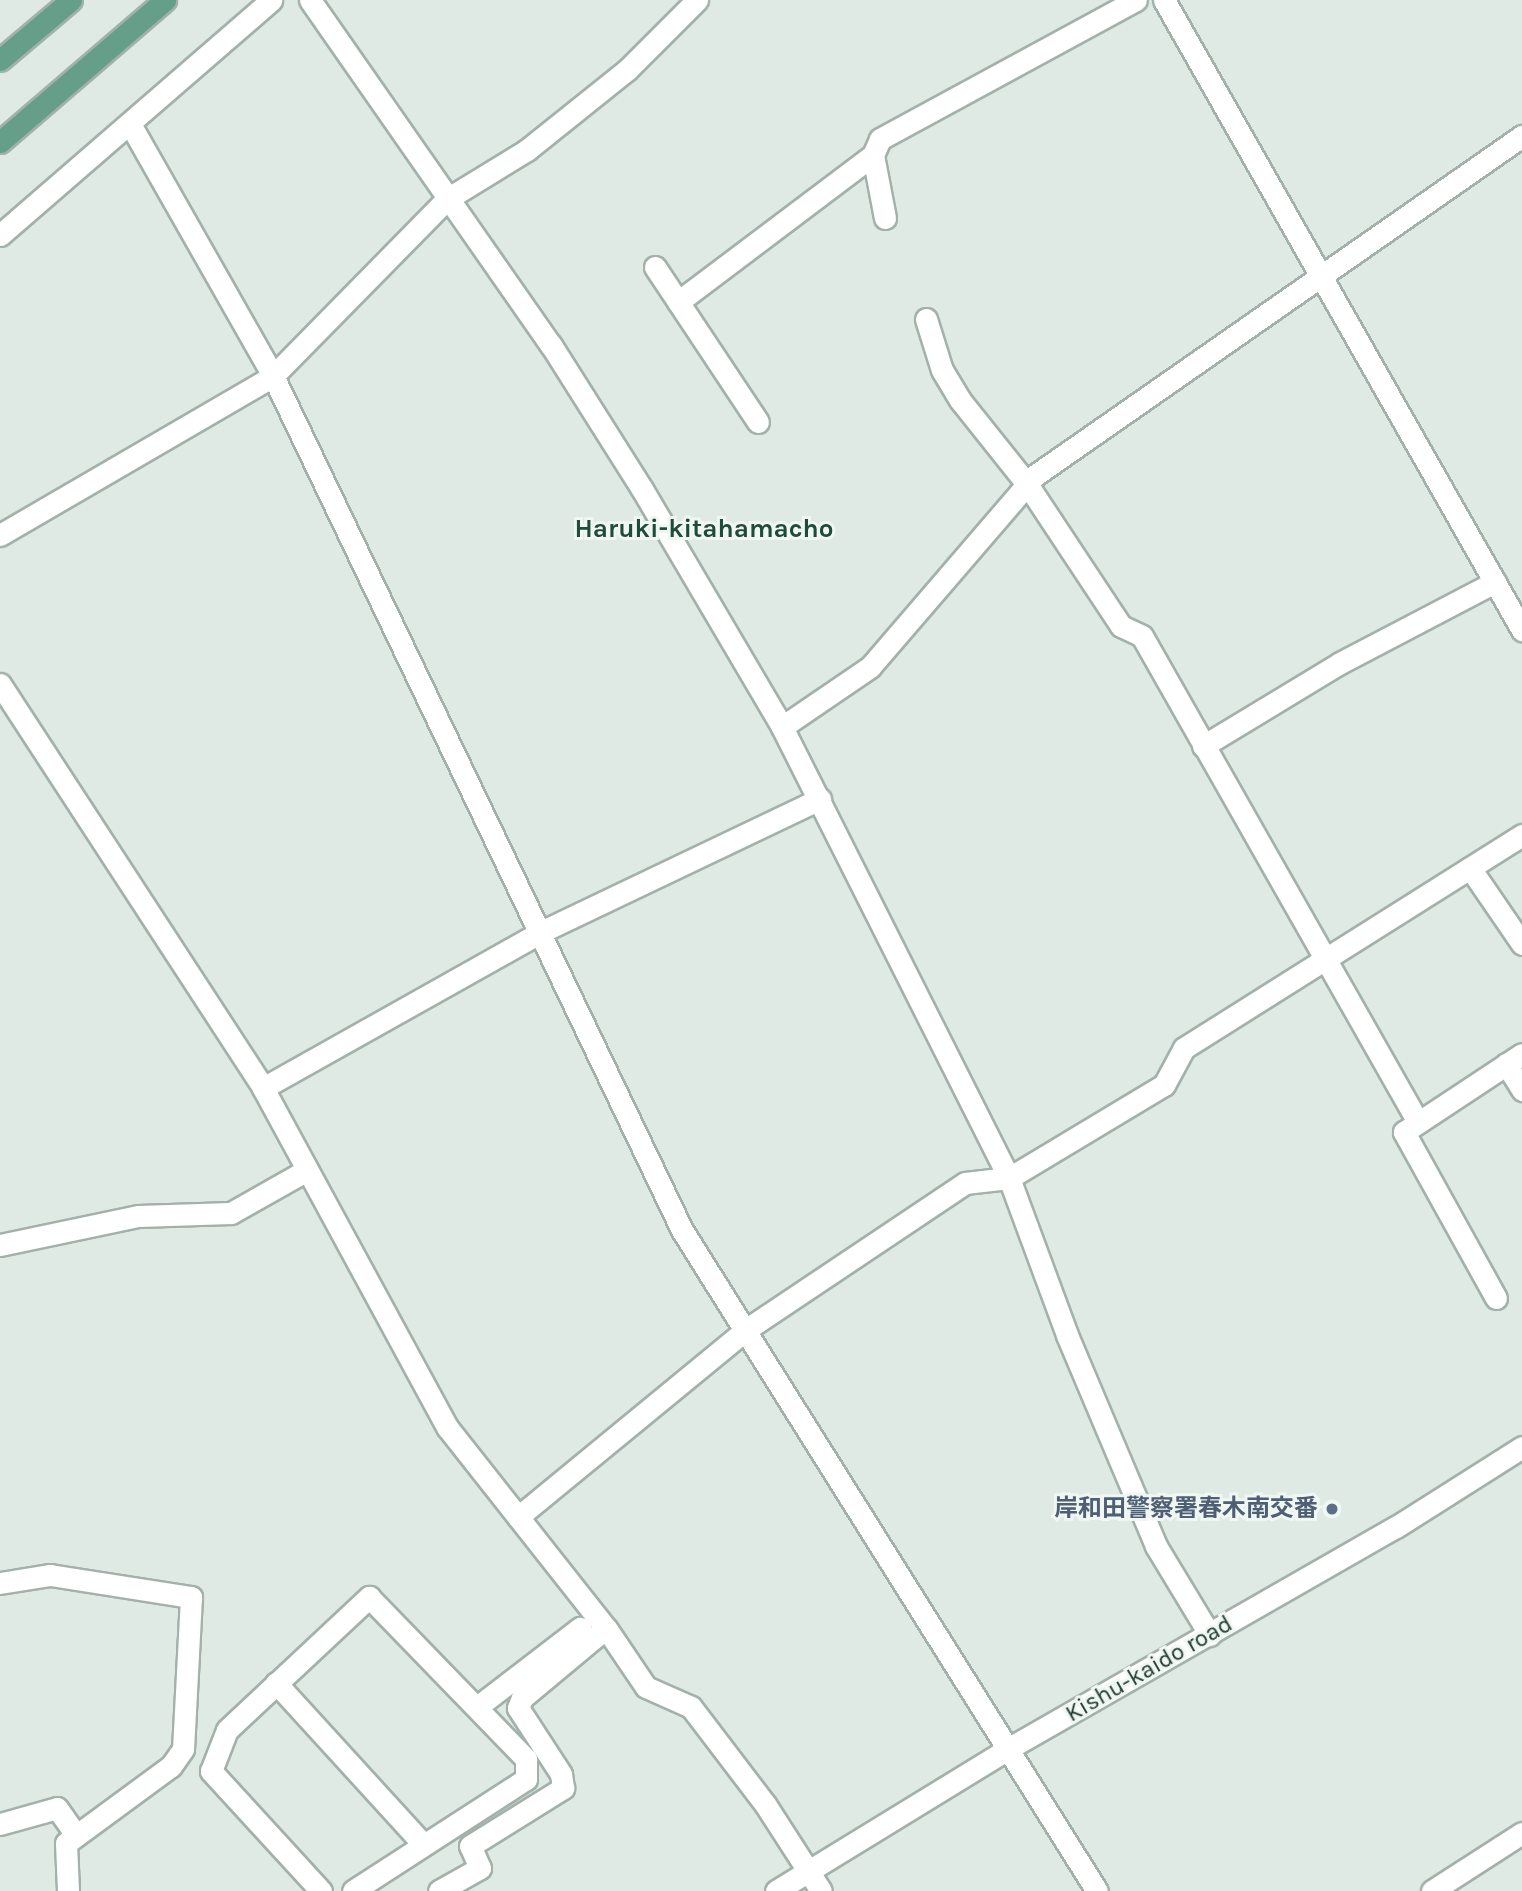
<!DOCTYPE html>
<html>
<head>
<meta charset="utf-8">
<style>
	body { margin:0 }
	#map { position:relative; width:1522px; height:1891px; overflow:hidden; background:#dfeae4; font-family:Karla,"Noto Sans JP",sans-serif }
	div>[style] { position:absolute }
	.roads { filter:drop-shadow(2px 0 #a2b2aa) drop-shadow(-2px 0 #a2b2aa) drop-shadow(0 2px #a2b2aa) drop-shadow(0 -2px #a2b2aa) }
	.minor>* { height:21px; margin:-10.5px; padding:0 10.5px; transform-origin:10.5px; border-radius:10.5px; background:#fff }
	.major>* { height:21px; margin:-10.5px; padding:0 10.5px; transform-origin:10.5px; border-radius:10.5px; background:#659f89 }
	.dots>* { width:19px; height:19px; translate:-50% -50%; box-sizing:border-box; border:4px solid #f0f7f2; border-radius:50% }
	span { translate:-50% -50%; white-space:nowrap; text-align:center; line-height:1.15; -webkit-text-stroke:6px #f0f7f2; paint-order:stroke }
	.service-label { font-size:24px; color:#4e5e75; font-weight:700 }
	.right { translate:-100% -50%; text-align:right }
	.street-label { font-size:24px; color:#213a30 }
	.neighbourhood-label { font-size:26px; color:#1e4b3b; font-weight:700 }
</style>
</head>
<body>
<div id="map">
	<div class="roads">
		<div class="minor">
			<div style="left:310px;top:0;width:421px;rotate:55.1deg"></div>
			<div style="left:551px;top:345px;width:170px;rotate:57.7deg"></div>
			<div style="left:642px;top:489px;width:276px;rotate:59.5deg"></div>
			<div style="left:782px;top:727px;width:505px;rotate:63.28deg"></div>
			<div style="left:1009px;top:1178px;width:167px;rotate:69.7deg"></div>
			<div style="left:1067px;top:1335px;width:229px;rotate:67.1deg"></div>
			<div style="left:1156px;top:1546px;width:104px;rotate:58.8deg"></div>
			<div style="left:1164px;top:0;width:725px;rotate:60.39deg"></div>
			<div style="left:130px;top:124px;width:290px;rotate:60.4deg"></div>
			<div style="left:273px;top:376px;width:947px;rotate:64.41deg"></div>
			<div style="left:682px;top:1230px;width:780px;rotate:57.88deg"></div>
			<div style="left:885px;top:218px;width:64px;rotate:-100.8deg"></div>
			<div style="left:873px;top:155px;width:17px;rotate:-66deg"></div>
			<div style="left:880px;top:139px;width:291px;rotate:-28.5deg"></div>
			<div style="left:0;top:235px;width:359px;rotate:-40.9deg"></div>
			<div style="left:655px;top:267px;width:186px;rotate:56.4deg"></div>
			<div style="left:678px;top:302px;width:244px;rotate:-37deg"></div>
			<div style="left:926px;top:319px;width:53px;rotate:72.6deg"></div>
			<div style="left:942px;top:370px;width:35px;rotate:59deg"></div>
			<div style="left:960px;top:400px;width:107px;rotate:51.4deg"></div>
			<div style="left:1027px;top:484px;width:170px;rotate:56.5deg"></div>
			<div style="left:1121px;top:626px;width:23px;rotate:25deg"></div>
			<div style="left:1142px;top:636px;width:559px;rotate:60.41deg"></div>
			<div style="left:0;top:535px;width:316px;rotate:-30.2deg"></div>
			<div style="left:273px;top:376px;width:248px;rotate:-45.5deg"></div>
			<div style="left:447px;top:199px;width:94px;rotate:-31.5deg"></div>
			<div style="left:527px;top:150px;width:128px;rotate:-38.7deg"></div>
			<div style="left:627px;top:70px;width:99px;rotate:-45deg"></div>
			<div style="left:0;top:684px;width:482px;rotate:56.9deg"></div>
			<div style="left:263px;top:1088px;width:386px;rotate:61.5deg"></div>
			<div style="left:447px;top:1427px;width:256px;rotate:51.7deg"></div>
			<div style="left:606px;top:1628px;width:71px;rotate:55.9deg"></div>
			<div style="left:646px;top:1687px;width:49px;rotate:24deg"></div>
			<div style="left:691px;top:1707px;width:122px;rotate:52.7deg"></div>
			<div style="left:765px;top:1804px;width:103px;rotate:57.2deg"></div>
			<div style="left:782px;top:727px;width:107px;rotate:-34.3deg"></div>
			<div style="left:870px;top:667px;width:252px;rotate:-49.3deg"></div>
			<div style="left:1034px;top:476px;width:595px;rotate:-34.87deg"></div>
			<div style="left:1203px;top:746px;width:160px;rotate:-31.2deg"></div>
			<div style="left:1340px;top:663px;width:175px;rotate:-27.6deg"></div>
			<div style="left:1470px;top:868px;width:92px;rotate:55.6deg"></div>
			<div style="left:1506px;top:1064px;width:31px;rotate:58deg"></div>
			<div style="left:263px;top:1088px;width:321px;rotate:-29.3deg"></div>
			<div style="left:543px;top:931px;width:307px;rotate:-25.5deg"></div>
			<div style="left:0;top:1245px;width:141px;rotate:-11.9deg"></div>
			<div style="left:138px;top:1216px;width:93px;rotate:-1.8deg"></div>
			<div style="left:231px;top:1213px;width:87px;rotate:-29.5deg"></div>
			<div style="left:1496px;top:1298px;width:190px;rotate:-119deg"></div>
			<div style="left:1404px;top:1132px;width:141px;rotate:-33.5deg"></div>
			<div style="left:518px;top:1517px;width:296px;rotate:-39.4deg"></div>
			<div style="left:747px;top:1329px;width:262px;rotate:-33.8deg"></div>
			<div style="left:965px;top:1183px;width:44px;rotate:-6.5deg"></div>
			<div style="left:1009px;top:1178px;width:181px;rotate:-31deg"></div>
			<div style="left:1164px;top:1085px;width:42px;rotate:-61.6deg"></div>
			<div style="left:1184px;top:1048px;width:400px;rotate:-32.2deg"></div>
			<div style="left:0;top:1583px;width:51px;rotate:-9.1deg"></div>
			<div style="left:50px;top:1575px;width:143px;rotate:8.9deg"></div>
			<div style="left:191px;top:1597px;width:152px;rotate:93deg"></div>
			<div style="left:183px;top:1749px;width:21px;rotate:125deg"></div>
			<div style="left:171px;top:1766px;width:130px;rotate:143.7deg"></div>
			<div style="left:66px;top:1843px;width:48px;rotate:87.6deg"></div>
			<div style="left:276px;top:1683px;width:219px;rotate:47.6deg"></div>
			<div style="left:477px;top:1707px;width:130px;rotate:-37.5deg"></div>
			<div style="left:0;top:1824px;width:59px;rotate:-15.7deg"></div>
			<div style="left:57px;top:1808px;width:33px;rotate:55deg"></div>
			<div style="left:321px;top:1891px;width:163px;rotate:-132.5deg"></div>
			<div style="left:211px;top:1771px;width:44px;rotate:-68.7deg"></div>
			<div style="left:227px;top:1730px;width:195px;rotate:-43.1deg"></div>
			<div style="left:369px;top:1597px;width:226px;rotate:45.9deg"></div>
			<div style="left:526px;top:1759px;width:20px;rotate:90deg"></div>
			<div style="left:526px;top:1779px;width:206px;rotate:147.1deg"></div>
			<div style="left:439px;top:1891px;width:47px;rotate:-29.3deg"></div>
			<div style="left:480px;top:1868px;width:24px;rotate:-114deg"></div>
			<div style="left:470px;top:1846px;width:110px;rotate:-31.9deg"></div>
			<div style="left:563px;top:1788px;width:14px;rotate:-98deg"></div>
			<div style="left:561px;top:1774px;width:79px;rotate:-123.1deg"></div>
			<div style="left:518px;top:1708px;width:11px;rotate:-68deg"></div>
			<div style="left:522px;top:1698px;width:109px;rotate:-39.8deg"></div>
			<div style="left:776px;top:1891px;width:270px;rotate:-31.5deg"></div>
			<div style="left:1006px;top:1750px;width:449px;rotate:-29.8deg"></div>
			<div style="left:1396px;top:1527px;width:149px;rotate:-32.4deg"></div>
			<div style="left:1432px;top:1891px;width:107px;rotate:-32.8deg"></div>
		</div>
		<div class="major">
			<div style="left:0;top:60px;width:93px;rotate:-40.2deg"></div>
			<div style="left:0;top:142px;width:218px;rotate:-40.7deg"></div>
		</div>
	</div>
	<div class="dots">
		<div style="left:1332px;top:1509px;background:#5c6f8a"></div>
	</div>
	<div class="service-label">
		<span class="right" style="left:1318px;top:1509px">岸和田警察署春木南交番</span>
	</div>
	<div class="street-label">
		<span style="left:1149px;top:1669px;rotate:-30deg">Kishu-kaido road</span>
	</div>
	<div class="neighbourhood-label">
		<span style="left:704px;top:529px">Haruki-kitahamacho</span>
	</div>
</div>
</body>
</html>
